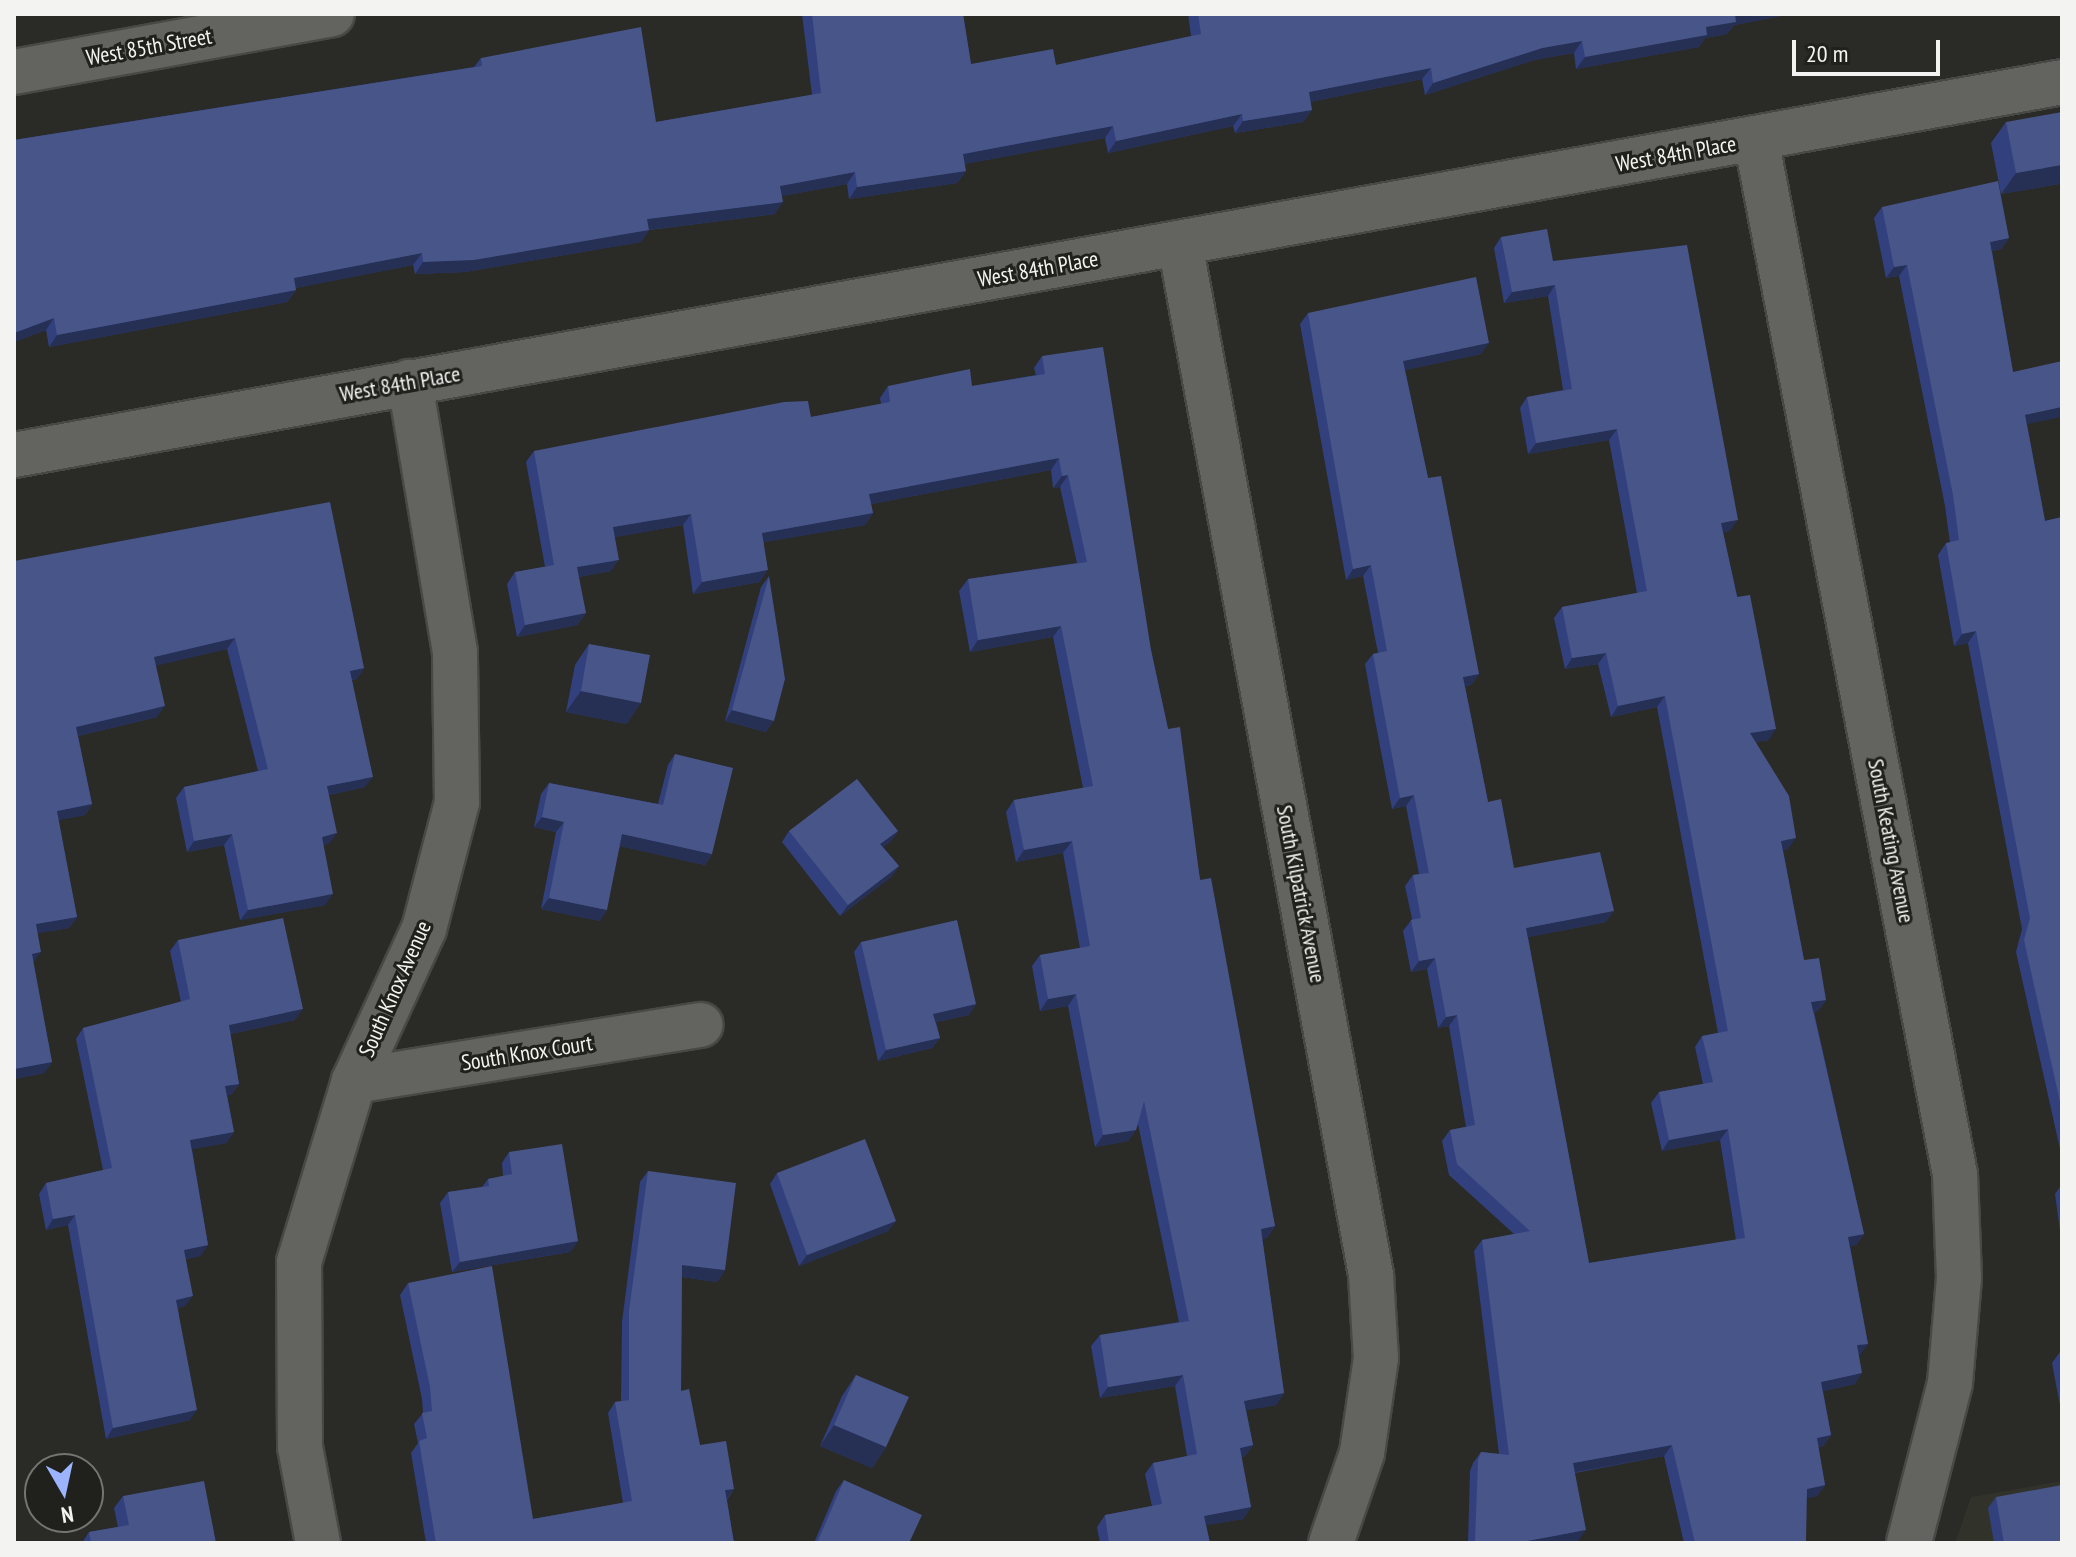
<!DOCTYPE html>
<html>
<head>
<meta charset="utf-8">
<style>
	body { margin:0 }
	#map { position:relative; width:2076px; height:1557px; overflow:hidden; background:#2a2a27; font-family:"PT Sans Narrow",sans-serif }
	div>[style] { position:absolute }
	.built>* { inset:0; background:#313229 }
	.roads { filter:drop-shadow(2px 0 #484946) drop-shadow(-2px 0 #484946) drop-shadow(0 2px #484946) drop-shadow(0 -2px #484946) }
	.minor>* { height:44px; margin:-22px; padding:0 22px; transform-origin:22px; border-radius:22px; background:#636460 }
	.wall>* { inset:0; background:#32417d }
	.shaded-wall>* { inset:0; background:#263055 }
	.building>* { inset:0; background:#475589 }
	span { translate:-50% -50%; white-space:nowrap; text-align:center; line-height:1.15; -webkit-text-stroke:6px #20211d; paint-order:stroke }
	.street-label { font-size:22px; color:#f3f4f1 }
	.frame { position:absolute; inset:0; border:16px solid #f3f4f1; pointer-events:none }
	.north { position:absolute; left:24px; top:1453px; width:80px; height:80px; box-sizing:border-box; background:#20211d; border:2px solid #747572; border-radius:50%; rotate:171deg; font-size:22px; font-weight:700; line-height:32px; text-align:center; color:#f3f4f1 }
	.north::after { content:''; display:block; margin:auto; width:28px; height:36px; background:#9bb4fd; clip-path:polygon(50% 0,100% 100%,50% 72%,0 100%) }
	.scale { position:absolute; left:1792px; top:40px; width:148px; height:36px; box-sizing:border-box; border:4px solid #f3f4f1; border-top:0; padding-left:10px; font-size:24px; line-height:28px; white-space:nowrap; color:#f3f4f1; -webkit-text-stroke:6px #20211d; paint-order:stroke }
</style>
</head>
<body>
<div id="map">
	<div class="built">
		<div style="clip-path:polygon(2062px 1481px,2062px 1543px,1955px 1543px,1971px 1497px)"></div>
	</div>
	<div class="roads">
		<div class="minor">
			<div style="left:14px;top:72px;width:323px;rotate:-10.3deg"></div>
			<div style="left:1756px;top:139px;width:1054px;rotate:79.12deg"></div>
			<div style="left:1955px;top:1174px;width:104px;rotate:87.8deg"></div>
			<div style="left:1959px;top:1278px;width:105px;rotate:94.9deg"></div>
			<div style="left:1950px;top:1383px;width:165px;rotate:104.4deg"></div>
			<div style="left:1180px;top:244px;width:1049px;rotate:79.5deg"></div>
			<div style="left:1371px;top:1275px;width:83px;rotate:86.6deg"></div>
			<div style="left:1376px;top:1358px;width:96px;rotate:98.4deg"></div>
			<div style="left:1362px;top:1453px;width:95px;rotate:109deg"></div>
			<div style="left:14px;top:455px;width:2082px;rotate:-10.32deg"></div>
			<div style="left:354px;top:1081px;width:351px;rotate:-9.2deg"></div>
			<div style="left:318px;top:1543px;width:98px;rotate:-100.6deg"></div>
			<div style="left:300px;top:1447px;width:185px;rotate:-90.3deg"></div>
			<div style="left:299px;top:1262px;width:189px;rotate:-73.1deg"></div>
			<div style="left:354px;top:1081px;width:167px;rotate:-65.3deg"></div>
			<div style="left:424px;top:929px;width:131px;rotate:-75.4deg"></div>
			<div style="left:457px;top:802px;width:150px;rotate:-90.8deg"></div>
			<div style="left:455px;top:652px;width:274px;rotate:-99.5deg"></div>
		</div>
	</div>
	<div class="wall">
		<div style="clip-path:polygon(802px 14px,963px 14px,971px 64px,1056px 65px,1191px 36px,1188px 14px,1791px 14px,1734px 25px,1727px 34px,1705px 38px,1699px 47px,1576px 69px,1574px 53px,1534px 60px,1425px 95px,1422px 79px,1310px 102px,1312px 110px,1303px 122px,1235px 133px,1233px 126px,1108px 153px,1105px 138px,964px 164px,966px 171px,957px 183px,849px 199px,847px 184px,782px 196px,775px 214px,649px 230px,641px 242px,465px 272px,415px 274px,413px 265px,295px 288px,296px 290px,287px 302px,49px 347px,46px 330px,14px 342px,14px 140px,474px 67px,481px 58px,656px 122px,812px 95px)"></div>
		<div style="clip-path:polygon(2006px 122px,2059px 184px,2001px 194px,1991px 143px)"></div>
		<div style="clip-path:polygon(1882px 207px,2009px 238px,2001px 249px,1992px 251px,2013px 372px,2027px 424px,2045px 521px,2062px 517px,2062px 1158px,2016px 952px,2022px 929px,1968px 643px,1954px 646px,1938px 555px,1946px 543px,1950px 543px,1945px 506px,1899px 276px,1886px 278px,1874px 218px)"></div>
		<div style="clip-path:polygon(1501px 237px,1553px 261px,1730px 531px,1723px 532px,1769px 740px,1756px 742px,1788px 849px,1783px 850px,1804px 960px,1826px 1000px,1818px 1011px,1814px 1012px,1864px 1234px,1856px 1245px,1850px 1246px,1868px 1344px,1859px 1355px,1855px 1384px,1823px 1391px,1831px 1435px,1823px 1446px,1818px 1447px,1825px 1485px,1817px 1496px,1806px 1498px,1806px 1543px,1684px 1543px,1664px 1456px,1575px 1473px,1578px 1541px,1566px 1543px,1468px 1543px,1470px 1471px,1473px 1463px,1481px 1452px,1499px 1454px,1474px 1251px,1482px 1240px,1514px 1234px,1449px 1175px,1442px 1141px,1450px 1130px,1466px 1127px,1449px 1026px,1438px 1028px,1427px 969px,1411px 972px,1403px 931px,1412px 919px,1405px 886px,1413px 875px,1419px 874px,1406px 806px,1392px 809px,1374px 715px,1365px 664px,1373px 654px,1378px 653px,1363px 576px,1346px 580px,1300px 324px,1308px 313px,1481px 354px,1405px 370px,1428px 478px,1479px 674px,1471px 685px,1465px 686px,1488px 802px,1514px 868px,1606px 922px,1528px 937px,1589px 1263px,1736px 1240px,1720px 1140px,1662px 1151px,1651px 1103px,1659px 1092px,1703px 1084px,1695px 1047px,1702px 1036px,1718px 1033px,1657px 707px,1611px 717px,1598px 664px,1565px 669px,1554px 618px,1562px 607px,1637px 593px,1609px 440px,1528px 454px,1520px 408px,1527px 397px,1563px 390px,1548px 296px,1504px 303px,1494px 248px)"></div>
		<div style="clip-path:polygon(1042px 356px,1151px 650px,1275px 1226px,1267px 1238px,1262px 1239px,1284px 1393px,1276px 1405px,1246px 1410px,1253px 1445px,1245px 1456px,1241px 1457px,1251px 1507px,1243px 1519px,1206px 1525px,1210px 1543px,1100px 1543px,1097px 1527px,1105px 1515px,1152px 1506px,1145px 1474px,1153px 1463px,1187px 1456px,1175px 1386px,1100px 1398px,1091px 1346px,1100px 1335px,1179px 1322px,1138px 1124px,1136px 1130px,1128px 1141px,1095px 1147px,1068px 1006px,1040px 1011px,1032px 966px,1040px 955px,1080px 948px,1063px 853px,1016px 862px,1006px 812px,1014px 800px,1083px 788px,1053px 637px,970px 652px,959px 591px,968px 579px,1077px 563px,1060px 487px,1053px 488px,1051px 470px,871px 504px,873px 513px,865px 525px,764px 542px,760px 582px,693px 594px,683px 525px,615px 537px,611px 571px,578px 577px,586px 613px,577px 625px,517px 637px,507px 584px,515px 572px,545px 567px,526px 462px,534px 451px,811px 417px,881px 404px,880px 398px,888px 386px,972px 386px,1036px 375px,1034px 368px)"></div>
		<div style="clip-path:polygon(14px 561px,364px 668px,357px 679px,352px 680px,365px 787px,329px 795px,330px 843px,323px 845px,325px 905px,240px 920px,224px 845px,187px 852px,176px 798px,184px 787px,258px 771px,227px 649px,156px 665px,157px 717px,78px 736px,92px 804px,85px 815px,58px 820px,77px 917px,69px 928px,37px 933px,33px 963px,52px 1062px,44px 1073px,14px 1079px)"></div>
		<div style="clip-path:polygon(769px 576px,766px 732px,725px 721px,761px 587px)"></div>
		<div style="clip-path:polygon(589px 644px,627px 724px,566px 712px,575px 665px)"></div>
		<div style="clip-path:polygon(675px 754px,712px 854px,705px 865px,620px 846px,600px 921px,541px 909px,556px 832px,534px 827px,541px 794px,549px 783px,658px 804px,668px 765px)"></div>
		<div style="clip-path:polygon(789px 831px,898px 831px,891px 841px,883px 847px,899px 866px,891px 877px,840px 916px,782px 842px)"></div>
		<div style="clip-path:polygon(178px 940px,295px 1020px,230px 1034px,239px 1084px,231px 1095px,227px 1095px,234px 1132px,226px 1143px,192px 1149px,208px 1245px,200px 1256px,186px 1259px,185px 1306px,178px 1308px,190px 1420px,106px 1439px,68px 1225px,46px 1230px,39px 1194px,46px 1183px,103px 1170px,76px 1039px,83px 1028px,181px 1002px,170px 951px)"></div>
		<div style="clip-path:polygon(861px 942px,976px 1004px,969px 1015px,936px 1022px,940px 1038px,932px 1048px,878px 1061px,854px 952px)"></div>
		<div style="clip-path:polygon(509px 1152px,578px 1241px,570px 1252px,452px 1272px,440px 1203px,448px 1192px,482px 1187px,488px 1179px,503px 1176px,502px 1163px)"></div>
		<div style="clip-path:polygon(648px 1171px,725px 1270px,717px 1282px,682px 1277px,681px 1391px,700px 1445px,734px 1489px,727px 1500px,734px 1543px,426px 1543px,411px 1453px,418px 1443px,414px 1424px,423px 1413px,422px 1399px,400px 1295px,408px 1283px,533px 1519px,623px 1503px,608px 1413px,615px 1402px,621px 1401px,622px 1322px,640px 1182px)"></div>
		<div style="clip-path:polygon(777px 1173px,896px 1221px,888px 1231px,799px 1266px,770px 1184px)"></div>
		<div style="clip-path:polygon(2062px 1184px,2062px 1245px,2055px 1194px)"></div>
		<div style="clip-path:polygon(2062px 1351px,2062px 1416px,2052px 1363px,2060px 1352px)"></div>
		<div style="clip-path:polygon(856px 1375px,886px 1447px,872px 1468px,820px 1446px,842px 1396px)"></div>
		<div style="clip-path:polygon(844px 1480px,909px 1543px,814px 1543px,836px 1491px)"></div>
		<div style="clip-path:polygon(123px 1496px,216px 1543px,82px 1543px,89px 1532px,118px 1527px,114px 1508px)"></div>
		<div style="clip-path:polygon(1996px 1497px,2062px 1543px,1994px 1543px,1988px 1508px)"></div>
	</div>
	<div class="shaded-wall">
		<div style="clip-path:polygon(1735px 14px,1791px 14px,1734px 25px,1727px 34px,1705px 38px,1699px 47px,1576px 69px,1585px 57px)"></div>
		<div style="clip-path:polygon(1582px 41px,1574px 53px,1534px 60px,1425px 95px,1433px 83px,1542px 48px)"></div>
		<div style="clip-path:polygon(1431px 68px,1422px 79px,1300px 104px,1309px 92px)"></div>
		<div style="clip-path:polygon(1312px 110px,1303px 122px,1235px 133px,1243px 121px)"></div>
		<div style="clip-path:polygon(1242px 114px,1233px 126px,1108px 153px,1116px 141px)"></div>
		<div style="clip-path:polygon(1113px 126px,1105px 138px,954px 166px,963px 154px)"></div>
		<div style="clip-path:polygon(2062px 165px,2062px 179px,2059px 184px,2001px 194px,2016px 173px)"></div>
		<div style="clip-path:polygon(966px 171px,957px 183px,849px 199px,857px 187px)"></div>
		<div style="clip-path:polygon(855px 172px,847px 184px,772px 198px,780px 186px)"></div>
		<div style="clip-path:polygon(783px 202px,775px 214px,639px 231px,647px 219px)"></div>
		<div style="clip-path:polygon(649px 230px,641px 242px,465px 272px,415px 274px,423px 262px)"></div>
		<div style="clip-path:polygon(2009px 238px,2001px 249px,1982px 253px,1990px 242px)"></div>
		<div style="clip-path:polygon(422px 253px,413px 265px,285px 290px,294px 278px)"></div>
		<div style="clip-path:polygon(1907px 265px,1899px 276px,1886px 278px,1894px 267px)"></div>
		<div style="clip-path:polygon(1555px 285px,1548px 296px,1504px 303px,1512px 292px)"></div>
		<div style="clip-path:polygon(296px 290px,287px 302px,49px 347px,57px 335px)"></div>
		<div style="clip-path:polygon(54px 318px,46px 330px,14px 342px,14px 333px)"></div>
		<div style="clip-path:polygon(1489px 343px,1481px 354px,1396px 372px,1403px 361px)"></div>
		<div style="clip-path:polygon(2062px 407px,2062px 417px,2017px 426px,2025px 415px)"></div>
		<div style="clip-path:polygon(1617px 429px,1609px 440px,1528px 454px,1536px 443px)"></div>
		<div style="clip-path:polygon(1059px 458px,1051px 470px,861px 506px,869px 494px)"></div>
		<div style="clip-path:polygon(1068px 475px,1060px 487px,1053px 488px,1062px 476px)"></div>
		<div style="clip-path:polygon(873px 513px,865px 525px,754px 544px,762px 533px)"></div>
		<div style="clip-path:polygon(691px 514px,683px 525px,605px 539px,613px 527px)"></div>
		<div style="clip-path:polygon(1738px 520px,1730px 531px,1714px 534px,1721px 523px)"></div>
		<div style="clip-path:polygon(619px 560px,611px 571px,568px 579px,577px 567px)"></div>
		<div style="clip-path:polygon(1371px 565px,1363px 576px,1346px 580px,1353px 569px)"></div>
		<div style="clip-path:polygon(768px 570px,760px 582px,693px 594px,702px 582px)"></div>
		<div style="clip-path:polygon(586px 613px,577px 625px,517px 637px,525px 625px)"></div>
		<div style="clip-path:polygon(1061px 626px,1053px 637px,970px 652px,978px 640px)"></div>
		<div style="clip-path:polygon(1976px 631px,1968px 643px,1954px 646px,1962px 634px)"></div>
		<div style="clip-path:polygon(235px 638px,227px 649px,147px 668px,154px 657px)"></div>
		<div style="clip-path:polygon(1606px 653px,1598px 664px,1565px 669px,1572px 658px)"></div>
		<div style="clip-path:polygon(364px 668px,357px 679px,343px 681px,350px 671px)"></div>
		<div style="clip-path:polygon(1479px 674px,1471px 685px,1455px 688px,1463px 677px)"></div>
		<div style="clip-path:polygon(581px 691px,641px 703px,627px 724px,566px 712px)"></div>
		<div style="clip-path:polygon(1665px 696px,1657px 707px,1611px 717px,1618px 706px)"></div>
		<div style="clip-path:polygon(165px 706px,157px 717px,69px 738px,76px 727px)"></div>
		<div style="clip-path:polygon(732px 710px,774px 721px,766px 732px,725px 721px)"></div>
		<div style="clip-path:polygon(1776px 729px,1769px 740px,1743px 744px,1750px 733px)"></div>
		<div style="clip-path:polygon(373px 777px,365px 787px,320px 797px,327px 786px)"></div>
		<div style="clip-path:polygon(1414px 795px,1406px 806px,1392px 809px,1400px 798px)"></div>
		<div style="clip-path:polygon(92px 804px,85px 815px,49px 822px,57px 811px)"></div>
		<div style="clip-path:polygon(542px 817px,564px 822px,556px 832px,534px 827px)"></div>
		<div style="clip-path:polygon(898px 831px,891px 841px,873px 855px,880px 844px)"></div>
		<div style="clip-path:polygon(337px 833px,330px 843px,314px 848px,322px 837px)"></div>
		<div style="clip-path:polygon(232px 834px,224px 845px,187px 852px,194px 841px)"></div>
		<div style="clip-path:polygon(622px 834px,712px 854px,705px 865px,615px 845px)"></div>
		<div style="clip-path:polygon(1796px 838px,1788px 849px,1774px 852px,1781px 841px)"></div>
		<div style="clip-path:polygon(1072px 841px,1063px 853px,1016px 862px,1024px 850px)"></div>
		<div style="clip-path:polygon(899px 866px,891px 877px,840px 916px,848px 905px)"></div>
		<div style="clip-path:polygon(333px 894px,325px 905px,240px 920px,248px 910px)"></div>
		<div style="clip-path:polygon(549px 898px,607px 910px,600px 921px,541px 909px)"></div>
		<div style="clip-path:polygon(1614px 911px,1606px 922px,1518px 939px,1526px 928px)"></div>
		<div style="clip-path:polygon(77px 917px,69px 928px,28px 935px,36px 924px)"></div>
		<div style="clip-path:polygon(41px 952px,33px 963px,32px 954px)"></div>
		<div style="clip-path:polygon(1435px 958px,1427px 969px,1411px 972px,1419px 961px)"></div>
		<div style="clip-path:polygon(1076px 994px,1068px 1006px,1040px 1011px,1048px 999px)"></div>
		<div style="clip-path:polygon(1826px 1000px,1818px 1011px,1804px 1013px,1811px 1002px)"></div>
		<div style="clip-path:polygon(976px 1004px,969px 1015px,926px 1024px,933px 1014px)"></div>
		<div style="clip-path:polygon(303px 1009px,295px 1020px,221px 1036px,229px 1025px)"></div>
		<div style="clip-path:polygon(1457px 1015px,1449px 1026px,1438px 1028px,1446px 1017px)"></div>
		<div style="clip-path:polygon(940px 1038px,932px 1048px,878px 1061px,886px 1050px)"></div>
		<div style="clip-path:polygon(52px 1062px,44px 1073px,14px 1079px,14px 1069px)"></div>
		<div style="clip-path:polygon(239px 1084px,231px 1095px,218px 1097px,225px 1086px)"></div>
		<div style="clip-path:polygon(1728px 1129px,1720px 1140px,1662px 1151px,1669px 1140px)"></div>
		<div style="clip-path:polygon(1136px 1130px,1128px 1141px,1095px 1147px,1103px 1135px)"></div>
		<div style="clip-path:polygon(234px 1132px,226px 1143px,183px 1151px,190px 1140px)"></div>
		<div style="clip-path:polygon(75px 1215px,68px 1225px,46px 1230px,53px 1219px)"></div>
		<div style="clip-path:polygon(896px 1221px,888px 1231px,799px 1266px,807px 1255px)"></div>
		<div style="clip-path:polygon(1275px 1226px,1267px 1238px,1253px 1241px,1261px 1229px)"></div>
		<div style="clip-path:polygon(1864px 1234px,1856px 1245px,1841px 1248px,1848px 1237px)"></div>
		<div style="clip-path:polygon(578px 1241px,570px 1252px,452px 1272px,460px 1262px)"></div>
		<div style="clip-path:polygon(208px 1245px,200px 1256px,176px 1261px,184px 1250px)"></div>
		<div style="clip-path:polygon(682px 1265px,725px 1270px,717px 1282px,674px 1276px)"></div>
		<div style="clip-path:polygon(193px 1296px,185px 1306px,169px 1311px,176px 1300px)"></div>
		<div style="clip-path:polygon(1868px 1344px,1860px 1355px,1850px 1356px,1857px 1345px)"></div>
		<div style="clip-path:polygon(1862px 1373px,1855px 1384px,1814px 1393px,1821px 1382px)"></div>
		<div style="clip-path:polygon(1183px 1375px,1175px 1386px,1100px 1398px,1108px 1387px)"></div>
		<div style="clip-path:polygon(1284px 1393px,1276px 1405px,1236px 1412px,1244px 1401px)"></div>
		<div style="clip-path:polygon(197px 1410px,190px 1420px,106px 1439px,113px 1428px)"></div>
		<div style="clip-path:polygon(834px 1425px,886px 1447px,872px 1468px,820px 1446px)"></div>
		<div style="clip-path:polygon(1831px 1435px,1823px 1446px,1809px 1449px,1817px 1438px)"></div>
		<div style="clip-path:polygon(1253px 1445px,1245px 1456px,1231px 1459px,1240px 1448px)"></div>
		<div style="clip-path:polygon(1672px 1445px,1664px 1456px,1565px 1474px,1573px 1463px)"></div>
		<div style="clip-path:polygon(1825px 1485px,1817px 1496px,1799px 1500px,1807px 1489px)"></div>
		<div style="clip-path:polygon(734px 1489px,726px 1500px,725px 1490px)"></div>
		<div style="clip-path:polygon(1251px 1507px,1243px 1519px,1196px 1527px,1204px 1516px)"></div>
		<div style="clip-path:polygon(1586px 1530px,1578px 1541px,1566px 1543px,1516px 1543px)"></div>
	</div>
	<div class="building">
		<div style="clip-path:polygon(812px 14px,963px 14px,971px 64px,1053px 49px,1056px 65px,1201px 34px,1198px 14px,1736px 14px,1735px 14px,1736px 22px,1706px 27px,1707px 35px,1585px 57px,1582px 41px,1542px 48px,1433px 83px,1431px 68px,1309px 92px,1312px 110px,1243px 121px,1242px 114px,1116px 141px,1113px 126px,963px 154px,966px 171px,857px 187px,855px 172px,780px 186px,783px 202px,647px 219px,649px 230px,474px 260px,423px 262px,422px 253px,294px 278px,296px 290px,57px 335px,54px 318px,14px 333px,14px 140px,482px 66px,481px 58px,641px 27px,656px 122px,821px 93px)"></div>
		<div style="clip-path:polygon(2062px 112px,2062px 165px,2016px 173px,2006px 122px)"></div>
		<div style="clip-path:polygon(1998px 181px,2009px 238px,1990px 242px,2013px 372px,2062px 361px,2062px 407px,2025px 415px,2045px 521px,2062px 517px,2062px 1111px,2024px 940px,2030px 918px,1976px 631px,1962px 634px,1946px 543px,1959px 540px,1953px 495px,1907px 265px,1894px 267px,1882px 207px)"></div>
		<div style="clip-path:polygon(1547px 229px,1553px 261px,1687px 245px,1738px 520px,1721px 523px,1737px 597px,1750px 595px,1776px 729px,1750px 733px,1789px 796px,1796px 838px,1781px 841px,1804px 960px,1819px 958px,1826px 1000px,1811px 1002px,1864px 1234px,1848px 1237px,1868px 1344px,1857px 1345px,1862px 1373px,1821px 1382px,1831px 1435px,1817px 1438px,1825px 1485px,1807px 1489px,1806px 1543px,1695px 1543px,1672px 1445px,1573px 1463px,1586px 1530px,1516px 1543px,1475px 1543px,1478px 1460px,1481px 1452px,1509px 1455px,1482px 1240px,1530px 1231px,1457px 1164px,1450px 1130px,1475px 1125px,1457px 1015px,1446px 1017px,1435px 958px,1419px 961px,1411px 920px,1421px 918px,1413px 875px,1429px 873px,1414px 795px,1400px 798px,1373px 654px,1387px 651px,1371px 565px,1353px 569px,1308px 313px,1476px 277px,1489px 343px,1403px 361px,1428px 478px,1441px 476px,1479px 674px,1463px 677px,1488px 802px,1501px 799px,1514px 868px,1600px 852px,1614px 911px,1526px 928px,1589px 1263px,1745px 1238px,1728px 1129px,1669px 1140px,1659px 1092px,1713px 1082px,1702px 1036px,1728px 1031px,1665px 696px,1618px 706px,1606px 653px,1572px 658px,1562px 607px,1647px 591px,1617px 429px,1536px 443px,1527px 397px,1572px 389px,1555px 285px,1512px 292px,1501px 237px)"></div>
		<div style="clip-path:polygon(1103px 347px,1151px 650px,1168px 729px,1180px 727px,1200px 880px,1211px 878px,1275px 1226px,1261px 1229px,1284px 1393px,1244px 1401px,1253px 1445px,1240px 1448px,1251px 1507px,1204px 1516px,1210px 1543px,1109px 1543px,1105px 1515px,1162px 1504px,1153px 1463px,1197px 1454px,1183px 1375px,1108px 1387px,1100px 1335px,1189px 1321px,1144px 1101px,1136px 1130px,1103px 1135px,1076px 994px,1048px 999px,1040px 955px,1090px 946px,1072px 841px,1024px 850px,1014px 800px,1093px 786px,1061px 626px,978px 640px,968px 579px,1087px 562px,1068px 475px,1062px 476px,1059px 458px,869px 494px,873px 513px,762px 533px,768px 570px,702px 582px,691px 514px,613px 527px,619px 560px,577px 567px,586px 613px,525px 625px,515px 572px,554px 565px,534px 451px,784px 402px,808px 401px,811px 417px,890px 402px,888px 386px,970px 369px,972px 386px,1045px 374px,1042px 356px)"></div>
		<div style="clip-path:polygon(330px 502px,364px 668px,350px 671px,373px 777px,327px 786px,337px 833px,322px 837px,333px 894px,248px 910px,232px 834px,194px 841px,184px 787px,268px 769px,235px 638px,154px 657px,165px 706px,76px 727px,92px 804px,57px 811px,77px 917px,36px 924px,41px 952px,32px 954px,52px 1062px,14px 1069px,14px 561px)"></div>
		<div style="clip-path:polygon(769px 576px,785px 679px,774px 721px,732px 710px)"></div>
		<div style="clip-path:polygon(589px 644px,650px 655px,641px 703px,581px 691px)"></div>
		<div style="clip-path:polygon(675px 754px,733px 768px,712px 854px,622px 834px,607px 910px,549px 898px,564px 822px,542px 817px,549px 783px,663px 805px)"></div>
		<div style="clip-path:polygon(857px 779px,898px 831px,880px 844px,899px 866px,848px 905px,789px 831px)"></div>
		<div style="clip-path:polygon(283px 918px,303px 1009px,229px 1025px,239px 1084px,225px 1086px,234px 1132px,190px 1140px,208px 1245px,184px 1250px,193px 1296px,176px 1300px,197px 1410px,113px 1428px,75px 1215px,53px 1219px,46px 1183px,112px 1168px,83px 1028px,190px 999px,178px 940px)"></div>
		<div style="clip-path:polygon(957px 920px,976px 1004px,933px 1014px,940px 1038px,886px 1050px,861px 942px)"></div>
		<div style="clip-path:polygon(865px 1139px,896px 1221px,807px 1255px,777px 1173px)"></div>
		<div style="clip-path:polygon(562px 1144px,578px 1241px,460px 1262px,448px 1192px,489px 1186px,488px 1179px,512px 1174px,509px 1152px)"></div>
		<div style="clip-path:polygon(648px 1171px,736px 1183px,725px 1270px,682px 1265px,681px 1391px,689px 1389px,700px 1445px,726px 1441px,734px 1489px,725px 1490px,734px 1543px,436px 1543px,419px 1441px,427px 1438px,422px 1413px,432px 1411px,430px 1387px,408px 1283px,492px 1266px,533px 1519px,632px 1501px,615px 1402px,629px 1400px,629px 1311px)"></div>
		<div style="clip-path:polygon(856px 1375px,909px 1397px,886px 1447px,834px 1425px)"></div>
		<div style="clip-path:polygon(844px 1480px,922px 1515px,909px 1543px,817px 1543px)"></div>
		<div style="clip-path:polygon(204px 1481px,216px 1543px,91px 1543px,89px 1532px,129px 1525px,123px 1496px)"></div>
		<div style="clip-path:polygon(2062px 1485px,2062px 1543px,2004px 1543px,1996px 1497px)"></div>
	</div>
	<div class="street-label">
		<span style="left:149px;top:47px;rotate:-10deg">West 85th Street</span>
		<span style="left:1676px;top:154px;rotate:-10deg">West 84th Place</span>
		<span style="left:1038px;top:269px;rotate:-10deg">West 84th Place</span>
		<span style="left:400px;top:384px;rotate:-10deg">West 84th Place</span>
		<span style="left:1891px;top:841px;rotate:79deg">South Keating Avenue</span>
		<span style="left:1301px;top:894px;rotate:79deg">South Kilpatrick Avenue</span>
		<span style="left:395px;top:989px;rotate:-66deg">South Knox Avenue</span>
		<span style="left:527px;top:1053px;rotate:-9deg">South Knox Court</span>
	</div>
	<div class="frame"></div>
	<div class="north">N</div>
	<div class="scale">20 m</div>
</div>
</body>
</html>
